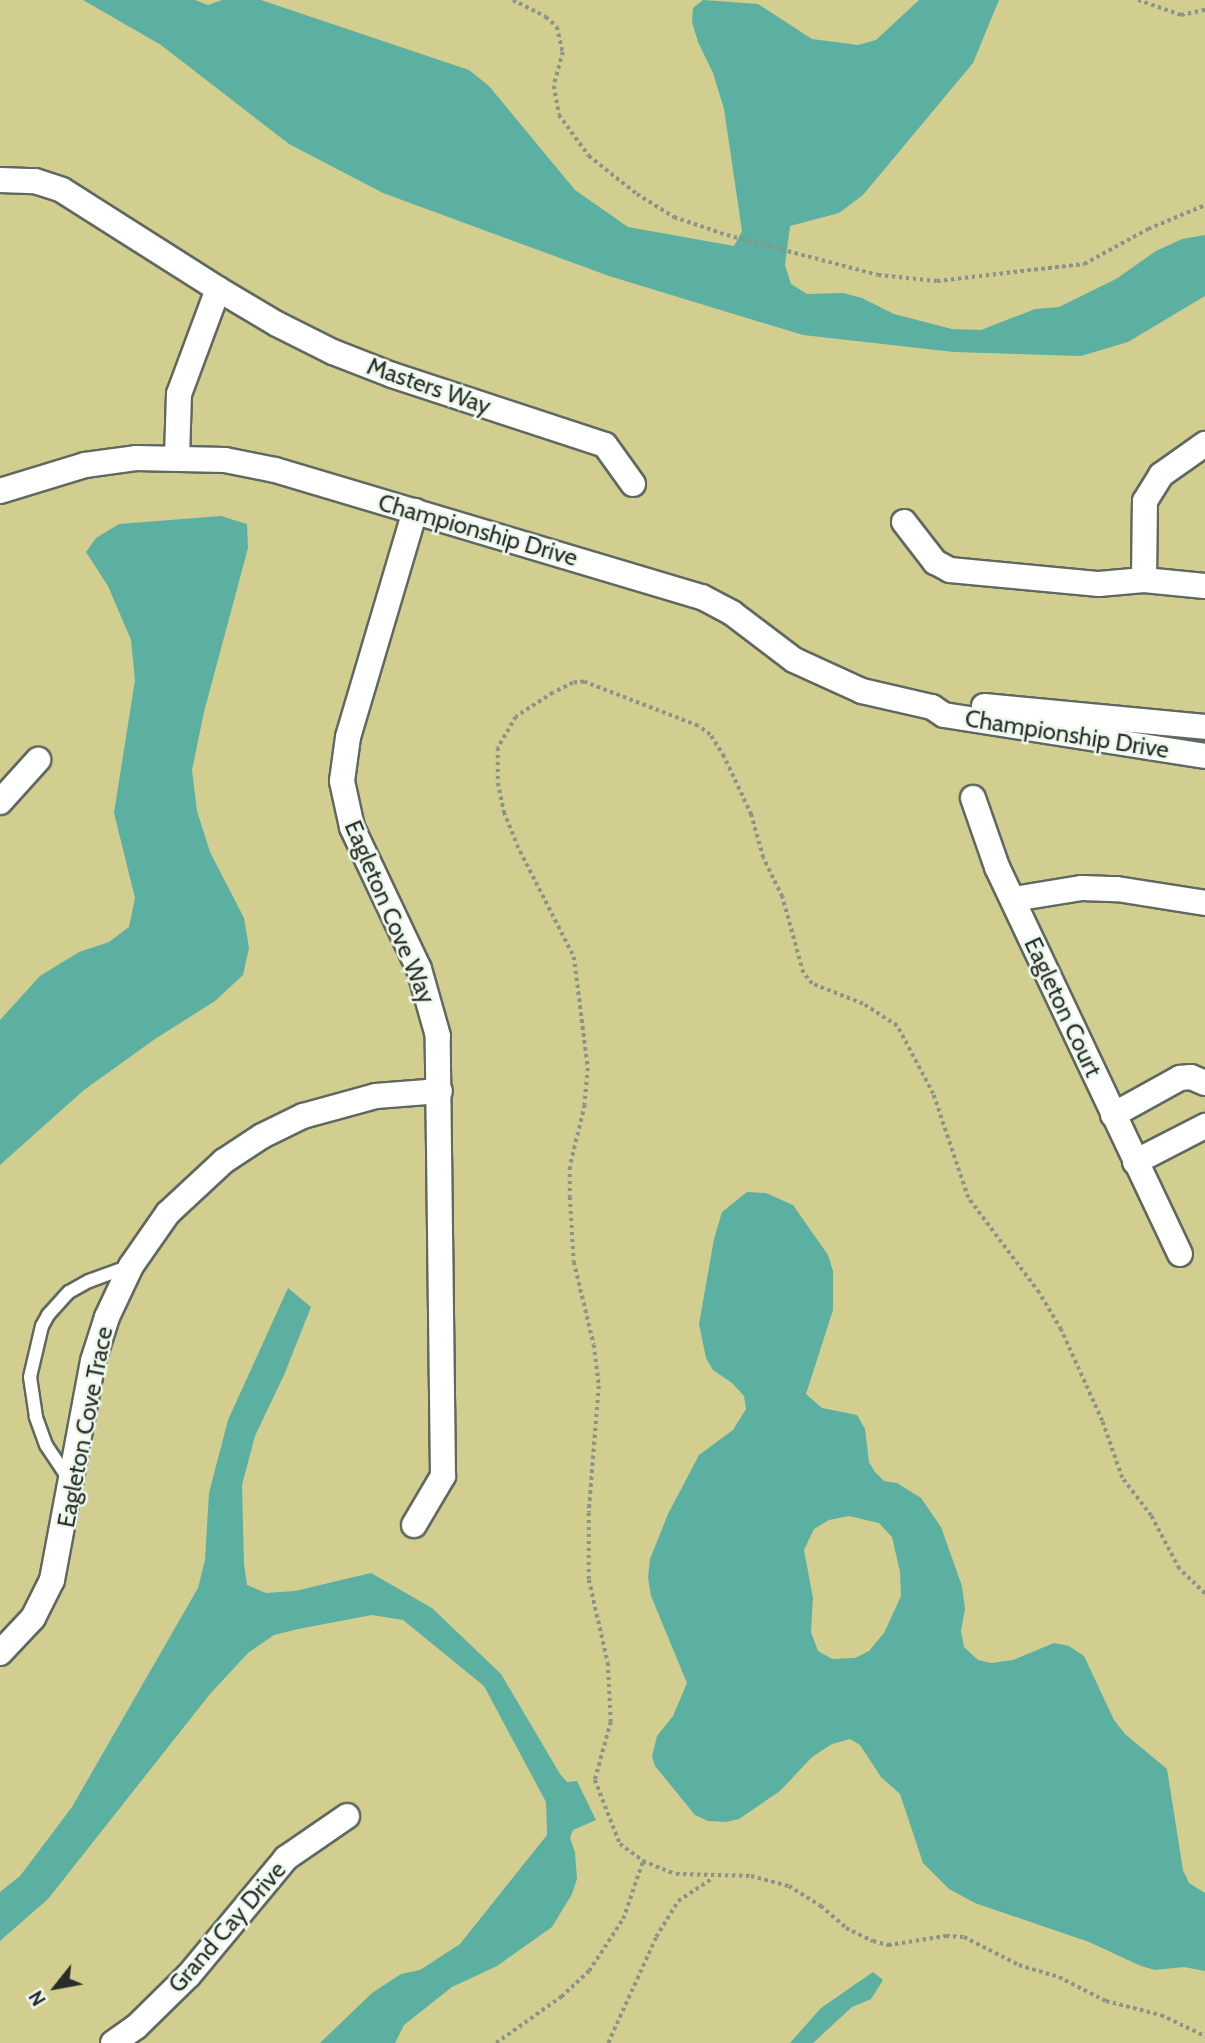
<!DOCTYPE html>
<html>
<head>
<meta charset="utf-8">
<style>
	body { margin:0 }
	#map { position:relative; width:1205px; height:2043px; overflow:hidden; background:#e0eadf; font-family:Cabin,sans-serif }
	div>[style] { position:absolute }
	.green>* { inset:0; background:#d1ce8f }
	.water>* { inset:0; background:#5cb0a2 }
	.path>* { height:3.5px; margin-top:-1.75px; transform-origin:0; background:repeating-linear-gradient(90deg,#8b938b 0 3.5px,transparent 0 7px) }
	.roads { filter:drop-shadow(2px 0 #60695f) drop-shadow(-2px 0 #60695f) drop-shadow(0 2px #60695f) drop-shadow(0 -2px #60695f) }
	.service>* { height:12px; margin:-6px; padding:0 6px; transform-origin:6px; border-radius:6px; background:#fff }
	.minor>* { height:24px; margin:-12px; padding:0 12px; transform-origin:12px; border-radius:12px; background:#fff }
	span { translate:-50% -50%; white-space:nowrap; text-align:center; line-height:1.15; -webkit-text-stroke:5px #edf8ec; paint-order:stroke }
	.street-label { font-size:24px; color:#292d29 }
	.north { position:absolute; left:21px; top:1952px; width:70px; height:70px; -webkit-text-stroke:5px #edf8ec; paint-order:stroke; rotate:239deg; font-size:19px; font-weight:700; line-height:28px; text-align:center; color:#292d29 }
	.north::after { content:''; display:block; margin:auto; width:24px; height:32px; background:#292d29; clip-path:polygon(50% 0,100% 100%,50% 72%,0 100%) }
</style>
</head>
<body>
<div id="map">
	<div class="green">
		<div style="clip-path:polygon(0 0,1205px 0,1205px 2043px,0 2043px)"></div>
	</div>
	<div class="water">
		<div style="clip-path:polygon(83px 0,195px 0,208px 5px,222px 0,261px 0,469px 70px,489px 86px,575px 190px,628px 227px,734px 246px,742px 231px,724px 109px,713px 73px,698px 42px,692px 22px,693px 8px,703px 0,758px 4px,812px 39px,858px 45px,876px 40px,919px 0,999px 0,973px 63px,863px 195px,839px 213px,790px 226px,785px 265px,791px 284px,807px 294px,843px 293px,862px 298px,894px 314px,952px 329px,981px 330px,1035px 309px,1059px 307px,1116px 279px,1156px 251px,1182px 239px,1205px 235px,1205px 296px,1128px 342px,1081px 356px,954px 352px,803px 335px,609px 276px,383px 193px,289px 144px,161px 45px)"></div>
		<div style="clip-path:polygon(221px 516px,247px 524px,248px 548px,204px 712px,192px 770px,197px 811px,210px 852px,244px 918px,249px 948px,243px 975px,215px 1001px,155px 1039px,84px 1090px,0 1165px,0 1020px,40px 976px,79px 952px,109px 942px,129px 927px,135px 898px,114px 813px,135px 680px,131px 640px,108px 586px,86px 552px,96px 538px,119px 524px)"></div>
		<div style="clip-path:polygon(evenodd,747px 1192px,766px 1193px,793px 1205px,828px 1255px,833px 1271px,833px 1310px,806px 1394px,822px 1408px,857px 1415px,865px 1429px,869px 1462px,875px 1472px,884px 1481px,897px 1483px,921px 1498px,941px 1527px,962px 1586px,965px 1609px,961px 1631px,964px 1647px,978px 1660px,991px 1663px,1013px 1660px,1054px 1643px,1069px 1646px,1084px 1656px,1114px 1720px,1125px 1734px,1167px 1769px,1183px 1870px,1189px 1883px,1205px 1893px,1205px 1971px,1184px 1967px,1155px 1970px,1141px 1966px,1089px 1942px,975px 1903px,949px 1889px,923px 1863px,900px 1794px,881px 1777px,860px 1745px,850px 1739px,832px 1744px,812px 1757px,780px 1791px,739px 1819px,726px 1822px,708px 1821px,695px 1815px,655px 1766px,652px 1756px,657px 1736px,673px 1716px,687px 1683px,651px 1596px,648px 1578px,650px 1559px,668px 1514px,699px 1455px,733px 1430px,746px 1409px,744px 1396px,732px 1383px,713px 1370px,706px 1358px,699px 1324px,714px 1239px,722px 1212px,747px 1192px,849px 1516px,879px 1523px,892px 1537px,900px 1572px,901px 1596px,884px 1633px,869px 1651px,855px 1658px,832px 1659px,818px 1651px,811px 1632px,813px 1598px,804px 1550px,814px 1529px,829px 1520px,849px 1516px)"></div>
		<div style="clip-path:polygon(288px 1288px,311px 1307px,284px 1375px,255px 1436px,242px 1485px,244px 1564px,247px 1585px,266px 1593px,295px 1591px,371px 1573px,432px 1608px,501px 1674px,560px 1774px,567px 1782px,577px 1781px,596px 1820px,573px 1830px,570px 1838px,575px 1852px,577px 1879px,572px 1894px,552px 1927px,497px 1966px,452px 1987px,404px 2025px,395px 2043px,320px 2043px,372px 1993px,401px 1974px,420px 1970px,460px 1944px,547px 1835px,546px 1802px,484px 1686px,403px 1620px,372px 1615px,298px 1629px,274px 1635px,248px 1653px,210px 1694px,48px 1899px,0 1941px,0 1892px,20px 1876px,72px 1807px,198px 1588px,205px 1560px,209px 1493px,228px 1420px)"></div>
		<div style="clip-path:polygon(873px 1972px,883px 1980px,871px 1999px,852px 2007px,813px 2043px,790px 2043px,821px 2008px)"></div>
	</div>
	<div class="path">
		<div style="left:513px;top:0;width:37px;rotate:27deg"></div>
		<div style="left:546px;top:17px;width:15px;rotate:42deg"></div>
		<div style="left:557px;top:27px;width:26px;rotate:77deg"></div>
		<div style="left:563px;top:52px;width:35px;rotate:105deg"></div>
		<div style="left:554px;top:86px;width:29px;rotate:80deg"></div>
		<div style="left:559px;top:115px;width:51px;rotate:53.8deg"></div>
		<div style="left:589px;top:156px;width:61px;rotate:38.4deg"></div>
		<div style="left:637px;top:194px;width:44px;rotate:31.9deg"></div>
		<div style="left:674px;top:217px;width:56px;rotate:18.8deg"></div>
		<div style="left:727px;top:235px;width:156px;rotate:14.8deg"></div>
		<div style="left:878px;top:275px;width:59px;rotate:5.8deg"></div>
		<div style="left:937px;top:281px;width:148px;rotate:-6.6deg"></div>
		<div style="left:1084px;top:264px;width:73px;rotate:-28.7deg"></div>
		<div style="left:1148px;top:229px;width:62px;rotate:-22.8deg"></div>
		<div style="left:1138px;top:0;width:46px;rotate:19.2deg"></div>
		<div style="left:1181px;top:15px;width:25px;rotate:-12deg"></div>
		<div style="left:1205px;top:1594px;width:36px;rotate:-136deg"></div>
		<div style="left:1179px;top:1569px;width:60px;rotate:-117.8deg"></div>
		<div style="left:1151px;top:1516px;width:48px;rotate:-127.3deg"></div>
		<div style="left:1122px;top:1478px;width:60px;rotate:-109.3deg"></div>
		<div style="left:1102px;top:1421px;width:100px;rotate:-114.3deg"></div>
		<div style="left:1061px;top:1330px;width:43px;rotate:-120.7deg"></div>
		<div style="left:1039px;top:1293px;width:119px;rotate:-126.8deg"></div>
		<div style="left:968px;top:1198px;width:110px;rotate:-108.6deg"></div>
		<div style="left:933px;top:1094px;width:77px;rotate:-117.9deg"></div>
		<div style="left:897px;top:1026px;width:40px;rotate:-147.1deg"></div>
		<div style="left:863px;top:1004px;width:55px;rotate:-158.6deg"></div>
		<div style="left:812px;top:984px;width:14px;rotate:-129deg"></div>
		<div style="left:803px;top:973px;width:79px;rotate:-105.4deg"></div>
		<div style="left:782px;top:897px;width:43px;rotate:-116deg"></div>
		<div style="left:763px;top:858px;width:45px;rotate:-105.6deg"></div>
		<div style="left:751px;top:815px;width:64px;rotate:-115deg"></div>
		<div style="left:724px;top:757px;width:26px;rotate:-122deg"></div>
		<div style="left:710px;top:735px;width:15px;rotate:-143deg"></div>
		<div style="left:698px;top:726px;width:122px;rotate:-158.9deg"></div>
		<div style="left:584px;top:682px;width:11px;rotate:175deg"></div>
		<div style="left:573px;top:683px;width:22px;rotate:153deg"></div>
		<div style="left:553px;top:693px;width:44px;rotate:147deg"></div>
		<div style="left:516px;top:717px;width:36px;rotate:120deg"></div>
		<div style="left:498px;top:748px;width:35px;rotate:90deg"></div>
		<div style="left:498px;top:783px;width:30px;rotate:78deg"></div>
		<div style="left:504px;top:812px;width:35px;rotate:68deg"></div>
		<div style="left:517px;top:845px;width:126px;rotate:63deg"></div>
		<div style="left:574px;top:957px;width:112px;rotate:82.8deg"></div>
		<div style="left:588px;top:1068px;width:37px;rotate:95deg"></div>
		<div style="left:585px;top:1105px;width:64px;rotate:103.6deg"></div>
		<div style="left:570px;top:1167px;width:30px;rotate:90deg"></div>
		<div style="left:570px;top:1197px;width:65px;rotate:86.5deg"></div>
		<div style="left:574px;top:1262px;width:85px;rotate:76.5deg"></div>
		<div style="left:594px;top:1345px;width:41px;rotate:83deg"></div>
		<div style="left:599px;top:1386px;width:127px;rotate:94.5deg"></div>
		<div style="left:589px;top:1513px;width:67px;rotate:90deg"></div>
		<div style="left:589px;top:1580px;width:85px;rotate:77.1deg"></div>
		<div style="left:608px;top:1663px;width:59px;rotate:87.1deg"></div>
		<div style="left:611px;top:1722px;width:60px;rotate:105.4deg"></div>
		<div style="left:595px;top:1780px;width:69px;rotate:68.7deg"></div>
		<div style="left:620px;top:1844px;width:29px;rotate:36deg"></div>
		<div style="left:643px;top:1861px;width:35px;rotate:22deg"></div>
		<div style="left:676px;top:1874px;width:75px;rotate:1.5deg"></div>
		<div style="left:751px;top:1876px;width:39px;rotate:15deg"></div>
		<div style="left:789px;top:1886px;width:38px;rotate:32deg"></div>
		<div style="left:821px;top:1906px;width:33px;rotate:41deg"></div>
		<div style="left:846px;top:1928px;width:30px;rotate:26deg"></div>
		<div style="left:873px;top:1941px;width:16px;rotate:15deg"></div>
		<div style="left:888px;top:1945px;width:59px;rotate:-8.8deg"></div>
		<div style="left:946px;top:1936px;width:18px;rotate:3deg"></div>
		<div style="left:964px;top:1937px;width:62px;rotate:27deg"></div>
		<div style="left:1019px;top:1965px;width:42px;rotate:16.7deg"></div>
		<div style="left:1059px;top:1977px;width:53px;rotate:27.1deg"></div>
		<div style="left:1106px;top:2001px;width:57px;rotate:14.3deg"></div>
		<div style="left:1161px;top:2015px;width:49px;rotate:25.5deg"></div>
		<div style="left:496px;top:2043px;width:80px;rotate:-35.3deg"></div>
		<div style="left:561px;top:1997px;width:38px;rotate:-43deg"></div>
		<div style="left:589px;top:1971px;width:62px;rotate:-56.8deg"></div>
		<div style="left:623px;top:1919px;width:61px;rotate:-71deg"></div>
		<div style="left:608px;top:2043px;width:116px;rotate:-65.6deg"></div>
		<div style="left:656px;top:1937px;width:42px;rotate:-58.6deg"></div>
		<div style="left:678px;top:1901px;width:42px;rotate:-33.3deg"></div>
	</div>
	<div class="roads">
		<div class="service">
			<div style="left:70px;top:1481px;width:43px;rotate:-123.7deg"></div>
			<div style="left:46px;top:1445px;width:30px;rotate:-110deg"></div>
			<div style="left:36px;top:1417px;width:40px;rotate:-98.5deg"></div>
			<div style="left:30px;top:1377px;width:52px;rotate:-76.8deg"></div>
			<div style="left:42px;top:1326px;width:13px;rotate:-61deg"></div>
			<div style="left:48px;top:1315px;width:31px;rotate:-48deg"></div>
			<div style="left:69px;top:1292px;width:23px;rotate:-29deg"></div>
			<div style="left:89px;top:1281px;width:44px;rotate:-20.1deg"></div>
		</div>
		<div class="minor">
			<div style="left:0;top:180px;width:35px;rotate:2deg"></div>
			<div style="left:35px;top:181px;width:28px;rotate:18deg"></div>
			<div style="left:62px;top:190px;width:185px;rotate:32.4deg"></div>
			<div style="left:218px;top:289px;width:69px;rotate:30.7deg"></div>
			<div style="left:277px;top:324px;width:63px;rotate:26.6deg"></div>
			<div style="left:333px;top:352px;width:63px;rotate:21.3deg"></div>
			<div style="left:392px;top:375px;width:224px;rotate:18.2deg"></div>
			<div style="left:605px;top:445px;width:48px;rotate:54.3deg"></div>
			<div style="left:177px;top:457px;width:63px;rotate:-88.2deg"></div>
			<div style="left:179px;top:394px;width:112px;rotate:-69.6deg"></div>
			<div style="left:0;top:491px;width:89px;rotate:-17deg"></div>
			<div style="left:85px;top:465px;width:51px;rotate:-7.8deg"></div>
			<div style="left:136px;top:458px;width:89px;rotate:1.3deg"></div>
			<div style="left:225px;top:460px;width:51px;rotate:11.3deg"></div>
			<div style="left:275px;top:470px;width:445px;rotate:16.6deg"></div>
			<div style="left:702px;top:597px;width:34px;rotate:28deg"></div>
			<div style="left:732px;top:613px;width:78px;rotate:37.2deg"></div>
			<div style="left:794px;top:660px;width:75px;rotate:24.5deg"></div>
			<div style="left:862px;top:691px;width:72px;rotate:12.9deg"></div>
			<div style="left:932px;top:707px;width:14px;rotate:34deg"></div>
			<div style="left:944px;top:715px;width:264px;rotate:8.9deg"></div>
			<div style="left:904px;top:522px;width:51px;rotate:52.2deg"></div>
			<div style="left:935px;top:562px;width:17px;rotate:28deg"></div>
			<div style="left:950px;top:570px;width:150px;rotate:5.4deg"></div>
			<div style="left:1099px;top:584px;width:45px;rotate:-5.1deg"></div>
			<div style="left:1144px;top:580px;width:61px;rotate:5.6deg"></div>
			<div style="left:1144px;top:580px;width:79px;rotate:-89.3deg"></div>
			<div style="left:1145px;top:501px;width:31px;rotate:-58deg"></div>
			<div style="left:1161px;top:475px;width:54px;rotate:-35.2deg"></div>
			<div style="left:984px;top:706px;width:222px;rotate:5.4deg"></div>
			<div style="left:973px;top:798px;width:73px;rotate:70.8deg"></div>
			<div style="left:997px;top:867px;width:428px;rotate:64.7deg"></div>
			<div style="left:0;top:802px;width:57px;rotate:-47.9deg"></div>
			<div style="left:1014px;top:899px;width:69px;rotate:-9.2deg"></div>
			<div style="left:1082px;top:888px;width:35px;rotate:2deg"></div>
			<div style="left:1117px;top:889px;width:89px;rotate:9deg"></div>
			<div style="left:1113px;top:1115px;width:77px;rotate:-28.9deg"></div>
			<div style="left:1180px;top:1078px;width:11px;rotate:-5deg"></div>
			<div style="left:1191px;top:1077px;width:15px;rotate:23deg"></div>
			<div style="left:1135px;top:1162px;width:79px;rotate:-27.2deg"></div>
			<div style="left:414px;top:1525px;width:57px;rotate:-59.4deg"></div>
			<div style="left:443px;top:1476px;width:440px;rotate:-90.7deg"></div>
			<div style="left:438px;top:1036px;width:70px;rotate:-105.8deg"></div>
			<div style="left:419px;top:969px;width:157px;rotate:-115.3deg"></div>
			<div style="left:352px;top:827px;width:47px;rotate:-102.3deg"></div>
			<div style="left:342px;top:781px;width:44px;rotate:-82.2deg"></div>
			<div style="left:348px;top:737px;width:236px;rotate:-73.5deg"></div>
			<div style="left:0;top:1653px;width:48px;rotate:-46.7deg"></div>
			<div style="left:33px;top:1618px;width:42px;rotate:-63.4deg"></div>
			<div style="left:52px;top:1580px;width:223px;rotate:-79.4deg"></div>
			<div style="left:93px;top:1361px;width:46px;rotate:-72.3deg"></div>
			<div style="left:107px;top:1317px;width:56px;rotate:-64.8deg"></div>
			<div style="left:131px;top:1266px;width:65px;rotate:-55.1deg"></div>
			<div style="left:168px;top:1213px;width:76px;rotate:-42.9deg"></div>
			<div style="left:224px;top:1161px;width:45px;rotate:-33.3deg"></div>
			<div style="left:262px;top:1136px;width:46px;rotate:-26deg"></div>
			<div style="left:303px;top:1116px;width:76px;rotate:-15.3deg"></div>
			<div style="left:376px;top:1096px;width:64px;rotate:-4.5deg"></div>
			<div style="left:113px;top:2043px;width:28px;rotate:-35deg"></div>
			<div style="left:136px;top:2027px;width:74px;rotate:-44.5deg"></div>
			<div style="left:189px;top:1975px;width:152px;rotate:-50.3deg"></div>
			<div style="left:286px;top:1858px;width:74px;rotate:-34.5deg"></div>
		</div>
	</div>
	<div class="street-label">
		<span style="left:429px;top:386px;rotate:19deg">Masters Way</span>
		<span style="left:478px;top:530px;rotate:16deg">Championship Drive</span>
		<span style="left:1067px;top:734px;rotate:9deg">Championship Drive</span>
		<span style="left:390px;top:912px;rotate:67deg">Eagleton Cove Way</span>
		<span style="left:1063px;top:1007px;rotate:65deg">Eagleton Court</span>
		<span style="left:85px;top:1427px;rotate:-79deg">Eagleton Cove Trace</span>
		<span style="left:227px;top:1927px;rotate:-49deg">Grand Cay Drive</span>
	</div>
	<div class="north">N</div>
</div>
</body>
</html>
